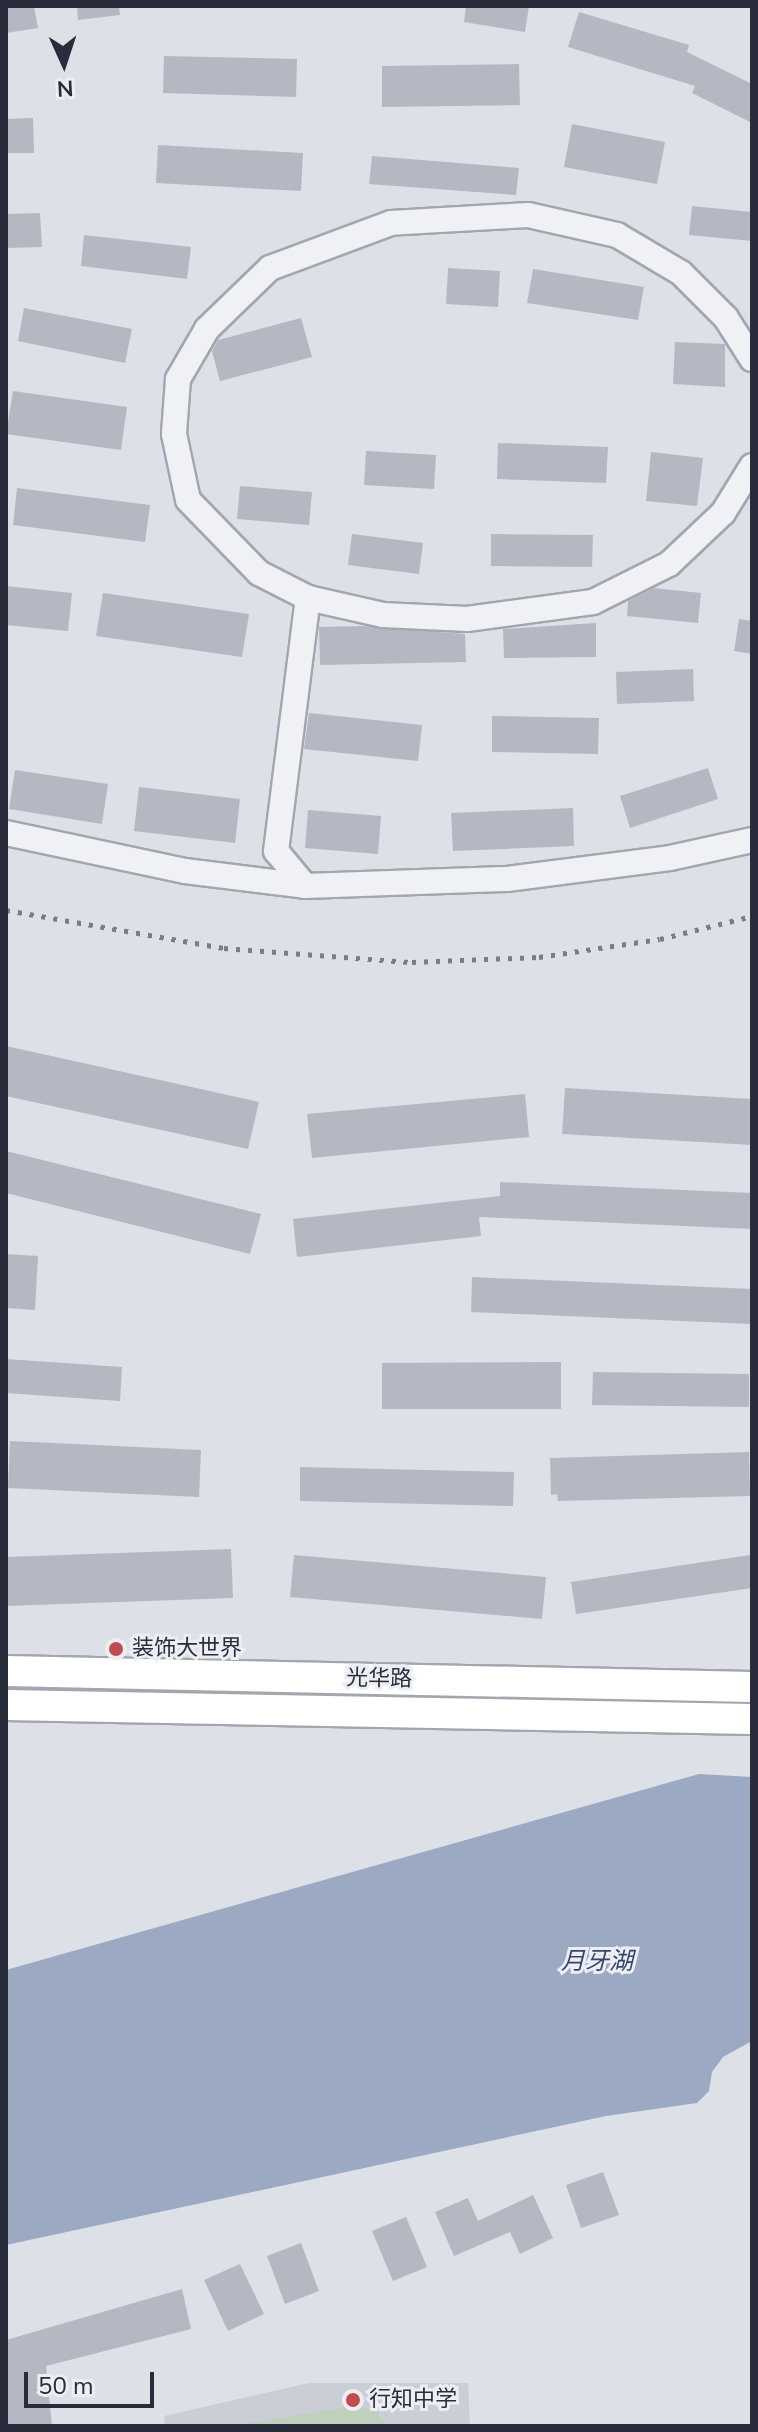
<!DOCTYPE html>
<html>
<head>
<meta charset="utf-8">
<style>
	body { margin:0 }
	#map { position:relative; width:758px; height:2432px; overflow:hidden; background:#dde0e6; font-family:"Nunito Sans","Noto Sans SC",sans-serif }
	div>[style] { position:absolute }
	.built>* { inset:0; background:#ccced7 }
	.green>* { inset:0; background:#c1cfbf }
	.water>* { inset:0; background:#9ba9c3 }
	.building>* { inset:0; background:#b5b8c2 }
	.roads { filter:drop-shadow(2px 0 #a3a6af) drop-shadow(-2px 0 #a3a6af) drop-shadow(0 2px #a3a6af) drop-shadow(0 -2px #a3a6af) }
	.minor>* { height:24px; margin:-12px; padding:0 12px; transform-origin:12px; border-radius:12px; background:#f0f1f4 }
	.major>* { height:30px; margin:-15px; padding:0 15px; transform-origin:15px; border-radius:15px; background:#fff }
	.rail>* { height:5px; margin-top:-2.5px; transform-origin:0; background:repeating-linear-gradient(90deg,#787d8e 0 4px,transparent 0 12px) }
	.dots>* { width:22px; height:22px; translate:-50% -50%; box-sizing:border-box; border:4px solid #eceef4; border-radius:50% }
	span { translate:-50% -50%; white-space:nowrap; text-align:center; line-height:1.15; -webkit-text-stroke:6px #eceef4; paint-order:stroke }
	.poi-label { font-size:22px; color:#282c3b }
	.left { translate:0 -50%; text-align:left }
	.street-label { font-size:22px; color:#282c3b }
	.water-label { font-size:24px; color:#36466b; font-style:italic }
	.frame { position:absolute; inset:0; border:8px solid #282c3b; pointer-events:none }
	.north { position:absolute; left:24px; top:24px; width:80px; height:80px; -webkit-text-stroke:6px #eceef4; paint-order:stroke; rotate:177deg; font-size:22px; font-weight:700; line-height:32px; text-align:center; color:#282c3b }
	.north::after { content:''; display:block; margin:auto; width:28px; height:36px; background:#282c3b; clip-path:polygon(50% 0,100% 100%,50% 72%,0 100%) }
	.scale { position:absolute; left:24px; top:2372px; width:130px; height:36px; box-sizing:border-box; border:4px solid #282c3b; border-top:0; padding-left:10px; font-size:24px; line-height:28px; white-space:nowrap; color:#282c3b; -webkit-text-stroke:6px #eceef4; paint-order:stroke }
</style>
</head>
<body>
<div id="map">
	<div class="built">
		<div style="clip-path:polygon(309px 2383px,468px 2383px,470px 2426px,165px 2426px,164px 2416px)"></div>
	</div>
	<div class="green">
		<div style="clip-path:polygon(357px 2405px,377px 2412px,388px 2426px,232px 2426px)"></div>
	</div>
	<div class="water">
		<div style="clip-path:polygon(699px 1774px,752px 1777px,752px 2041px,723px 2057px,712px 2072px,709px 2091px,697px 2103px,606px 2116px,6px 2245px,6px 1970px)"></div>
	</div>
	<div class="building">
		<div style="clip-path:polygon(6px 6px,34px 6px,38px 28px,6px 33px)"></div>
		<div style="clip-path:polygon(77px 6px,119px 6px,120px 15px,78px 20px)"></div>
		<div style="clip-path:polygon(466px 6px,529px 6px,525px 32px,464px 22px)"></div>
		<div style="clip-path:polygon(579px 12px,689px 45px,687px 52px,752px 84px,752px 123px,692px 93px,695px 86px,568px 47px)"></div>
		<div style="clip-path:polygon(164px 56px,297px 59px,296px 97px,163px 93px)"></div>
		<div style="clip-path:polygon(519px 64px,520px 105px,382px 107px,382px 66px)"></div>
		<div style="clip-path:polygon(33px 118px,34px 153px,6px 153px,6px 119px)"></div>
		<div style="clip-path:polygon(572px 124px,665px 142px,657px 184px,564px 167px)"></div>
		<div style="clip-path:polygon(158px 145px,303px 153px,301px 191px,156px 183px)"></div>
		<div style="clip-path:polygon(372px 156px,519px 168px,516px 195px,369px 184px)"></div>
		<div style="clip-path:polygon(692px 206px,752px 212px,752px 241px,689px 235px)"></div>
		<div style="clip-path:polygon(40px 213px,42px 247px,6px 248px,6px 214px)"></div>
		<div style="clip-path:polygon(84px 235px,191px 247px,187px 279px,81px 266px)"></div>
		<div style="clip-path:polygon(448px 268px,500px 271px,498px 307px,446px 304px)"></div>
		<div style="clip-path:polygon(533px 269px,644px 287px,638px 320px,527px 303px)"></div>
		<div style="clip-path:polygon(24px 308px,132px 329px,125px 363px,18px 341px)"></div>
		<div style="clip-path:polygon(301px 318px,312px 357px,220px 381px,212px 351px,218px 340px)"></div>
		<div style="clip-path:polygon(675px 342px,725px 344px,725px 387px,673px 384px)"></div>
		<div style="clip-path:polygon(13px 391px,127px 407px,121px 450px,6px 434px)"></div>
		<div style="clip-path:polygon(498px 443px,608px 447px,606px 483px,497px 479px)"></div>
		<div style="clip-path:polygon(366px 451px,436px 455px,434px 489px,364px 485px)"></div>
		<div style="clip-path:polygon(651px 452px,703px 458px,697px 506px,646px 501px)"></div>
		<div style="clip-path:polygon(240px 486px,312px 492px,309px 525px,237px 519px)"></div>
		<div style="clip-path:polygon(17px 488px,150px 505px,145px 542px,13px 525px)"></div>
		<div style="clip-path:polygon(352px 534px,423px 543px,419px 574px,348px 565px)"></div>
		<div style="clip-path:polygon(491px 534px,593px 535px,592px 567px,491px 566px)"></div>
		<div style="clip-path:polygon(6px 586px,72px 593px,68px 631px,6px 625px)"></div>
		<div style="clip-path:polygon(654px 588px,701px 593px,698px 623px,627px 616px,628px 601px)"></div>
		<div style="clip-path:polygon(103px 593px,249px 614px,242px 657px,96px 636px)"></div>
		<div style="clip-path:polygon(739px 619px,752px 621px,752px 654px,734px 651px)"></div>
		<div style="clip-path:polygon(596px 623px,596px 657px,504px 658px,503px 629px)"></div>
		<div style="clip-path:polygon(365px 626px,465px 634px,466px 662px,320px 665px,319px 627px)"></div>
		<div style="clip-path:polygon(693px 669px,694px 701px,617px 704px,616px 672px)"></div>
		<div style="clip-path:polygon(309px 713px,422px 725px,418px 761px,304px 749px)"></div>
		<div style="clip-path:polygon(492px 716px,599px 718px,598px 754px,492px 752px)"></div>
		<div style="clip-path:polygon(708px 768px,718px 799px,630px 828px,620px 796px)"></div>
		<div style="clip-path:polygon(15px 770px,108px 784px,102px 824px,9px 809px)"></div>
		<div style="clip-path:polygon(139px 787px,240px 799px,235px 843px,134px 831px)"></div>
		<div style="clip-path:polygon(573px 808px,574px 846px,453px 851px,451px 813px)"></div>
		<div style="clip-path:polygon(308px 810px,381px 816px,378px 854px,305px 848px)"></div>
		<div style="clip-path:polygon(6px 1046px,259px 1102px,248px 1149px,6px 1096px)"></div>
		<div style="clip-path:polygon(565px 1088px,752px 1099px,752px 1145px,562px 1134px)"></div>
		<div style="clip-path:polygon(525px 1094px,529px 1137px,312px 1158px,307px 1114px)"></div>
		<div style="clip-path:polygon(6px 1151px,261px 1214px,250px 1254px,6px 1193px)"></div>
		<div style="clip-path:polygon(500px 1182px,752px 1193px,752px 1229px,479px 1217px,481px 1236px,297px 1257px,293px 1219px,500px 1196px)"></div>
		<div style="clip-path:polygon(6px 1254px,38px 1256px,35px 1310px,6px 1308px)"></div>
		<div style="clip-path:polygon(472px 1277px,752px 1289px,752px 1324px,471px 1312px)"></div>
		<div style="clip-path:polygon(6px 1359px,122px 1367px,120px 1401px,6px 1393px)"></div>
		<div style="clip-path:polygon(561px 1362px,561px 1409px,382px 1409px,382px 1363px)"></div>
		<div style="clip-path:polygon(593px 1372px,749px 1374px,749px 1407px,592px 1405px)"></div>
		<div style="clip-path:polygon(10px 1441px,201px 1450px,199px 1497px,8px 1488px)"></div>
		<div style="clip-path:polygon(749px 1452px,750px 1496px,558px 1501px,557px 1494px,551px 1495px,550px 1458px)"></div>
		<div style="clip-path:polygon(300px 1467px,514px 1472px,513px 1506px,300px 1501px)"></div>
		<div style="clip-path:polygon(231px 1549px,233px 1598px,6px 1606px,6px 1557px)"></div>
		<div style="clip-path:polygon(294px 1555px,546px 1577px,542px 1619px,290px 1597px)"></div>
		<div style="clip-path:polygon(750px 1555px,752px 1588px,576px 1614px,571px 1582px)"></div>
		<div style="clip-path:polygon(603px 2172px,619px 2215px,581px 2228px,566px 2185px)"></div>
		<div style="clip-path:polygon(533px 2195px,553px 2238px,520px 2254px,510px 2232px,454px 2256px,435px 2212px,468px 2198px,478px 2221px)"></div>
		<div style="clip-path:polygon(406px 2217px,427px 2267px,393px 2281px,372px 2231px)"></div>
		<div style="clip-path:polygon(301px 2243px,319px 2291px,285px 2304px,267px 2256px)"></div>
		<div style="clip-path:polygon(240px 2264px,264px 2314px,228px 2331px,204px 2280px)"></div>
		<div style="clip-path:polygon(182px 2289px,191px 2329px,46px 2366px,52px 2426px,6px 2426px,6px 2340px)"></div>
	</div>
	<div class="roads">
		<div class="minor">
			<div style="left:752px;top:359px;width:49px;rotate:-122.4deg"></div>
			<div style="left:726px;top:318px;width:64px;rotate:-135deg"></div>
			<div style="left:681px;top:273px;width:74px;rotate:-149.3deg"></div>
			<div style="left:617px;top:235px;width:91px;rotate:-167.3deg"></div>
			<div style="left:528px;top:215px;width:137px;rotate:176.7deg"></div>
			<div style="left:391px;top:223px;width:129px;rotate:159.6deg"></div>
			<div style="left:270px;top:268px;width:88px;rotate:135.9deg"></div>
			<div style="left:207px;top:329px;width:58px;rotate:120.1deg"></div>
			<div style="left:178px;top:379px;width:55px;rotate:94.2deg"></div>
			<div style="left:174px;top:434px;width:67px;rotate:78deg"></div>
			<div style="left:188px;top:500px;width:102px;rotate:45.8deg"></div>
			<div style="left:259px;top:573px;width:55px;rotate:27deg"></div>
			<div style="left:308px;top:598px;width:77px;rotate:12.8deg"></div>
			<div style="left:383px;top:615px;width:84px;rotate:2.7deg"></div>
			<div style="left:467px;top:619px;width:127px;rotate:-7.7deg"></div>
			<div style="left:593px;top:602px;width:85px;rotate:-26.6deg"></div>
			<div style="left:669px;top:564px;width:74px;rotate:-43.4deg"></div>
			<div style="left:723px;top:513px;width:55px;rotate:-58.3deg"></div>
			<div style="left:6px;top:833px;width:183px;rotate:12deg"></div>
			<div style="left:185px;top:871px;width:121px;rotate:7.1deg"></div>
			<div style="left:305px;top:886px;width:202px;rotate:-2deg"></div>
			<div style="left:507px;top:879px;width:164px;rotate:-7.3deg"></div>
			<div style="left:670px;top:858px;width:84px;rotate:-12.4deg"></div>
			<div style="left:305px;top:886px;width:45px;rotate:-129.6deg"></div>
			<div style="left:276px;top:851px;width:255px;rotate:-82.8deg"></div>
		</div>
		<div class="major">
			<div style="left:6px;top:1671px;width:746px;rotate:1.23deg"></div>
			<div style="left:6px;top:1705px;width:746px;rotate:1.08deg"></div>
		</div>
	</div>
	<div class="rail">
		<div style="left:6px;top:910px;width:221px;rotate:9.9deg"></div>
		<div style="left:224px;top:948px;width:189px;rotate:4.3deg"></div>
		<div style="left:412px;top:962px;width:127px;rotate:-2.3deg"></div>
		<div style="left:539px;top:957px;width:122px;rotate:-8.5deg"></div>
		<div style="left:660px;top:939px;width:95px;rotate:-14deg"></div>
	</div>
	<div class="dots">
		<div style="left:116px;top:1649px;background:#c14c4e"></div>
		<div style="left:353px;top:2400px;background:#c14c4e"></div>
	</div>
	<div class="poi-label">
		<span class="left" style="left:132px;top:1649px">装饰大世界</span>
		<span class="left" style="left:369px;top:2400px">行知中学</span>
	</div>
	<div class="street-label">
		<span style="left:379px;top:1679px;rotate:1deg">光华路</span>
	</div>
	<div class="water-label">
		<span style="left:597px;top:1962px">月牙湖</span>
	</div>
	<div class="frame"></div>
	<div class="north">N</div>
	<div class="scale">50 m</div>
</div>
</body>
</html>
